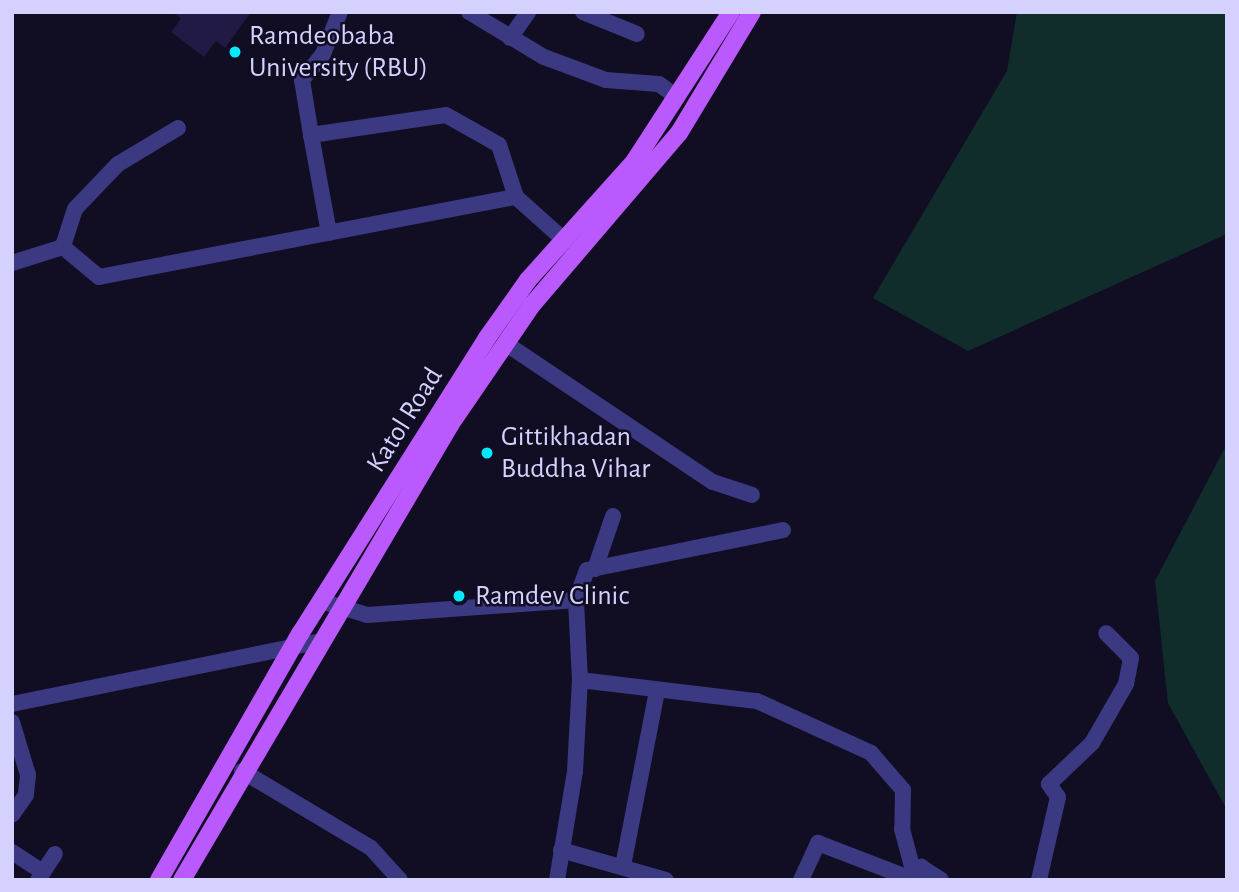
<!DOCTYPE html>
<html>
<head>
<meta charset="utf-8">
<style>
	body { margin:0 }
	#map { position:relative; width:1239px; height:892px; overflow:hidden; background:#110e23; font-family:"Alegreya Sans",sans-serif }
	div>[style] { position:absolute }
	.green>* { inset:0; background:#112d2b }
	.building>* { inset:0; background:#211a44 }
	.minor>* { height:16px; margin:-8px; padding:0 8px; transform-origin:8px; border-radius:8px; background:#3a3982 }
	.major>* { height:18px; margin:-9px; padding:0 9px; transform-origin:9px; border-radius:9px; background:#ba59fe }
	.dots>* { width:19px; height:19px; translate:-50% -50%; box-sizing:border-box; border:4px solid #110e23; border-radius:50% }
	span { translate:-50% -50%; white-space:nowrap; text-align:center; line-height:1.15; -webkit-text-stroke:5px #110e23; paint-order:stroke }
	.poi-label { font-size:28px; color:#d4d1ff }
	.left { translate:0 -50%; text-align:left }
	.street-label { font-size:28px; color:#d4d1ff }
	.frame { position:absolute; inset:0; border:14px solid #d4d1ff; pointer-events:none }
</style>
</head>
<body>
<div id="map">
	<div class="green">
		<div style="clip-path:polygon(1017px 12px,1227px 12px,1227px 234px,968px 351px,873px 298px,1007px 71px)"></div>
		<div style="clip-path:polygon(1227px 444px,1227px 810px,1168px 703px,1155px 581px)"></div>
	</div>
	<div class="building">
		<div style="clip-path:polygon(173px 12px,251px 12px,225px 48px,216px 41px,204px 57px,171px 32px,181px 19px)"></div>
	</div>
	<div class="minor">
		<div style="left:469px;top:12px;width:87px;rotate:31deg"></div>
		<div style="left:544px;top:57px;width:66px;rotate:20.4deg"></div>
		<div style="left:606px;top:80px;width:53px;rotate:4.3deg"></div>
		<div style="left:659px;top:84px;width:22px;rotate:36deg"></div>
		<div style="left:583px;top:12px;width:58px;rotate:22.2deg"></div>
		<div style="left:510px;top:38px;width:32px;rotate:-55deg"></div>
		<div style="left:178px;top:128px;width:70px;rotate:149deg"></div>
		<div style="left:118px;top:164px;width:62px;rotate:133.7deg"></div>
		<div style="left:75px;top:209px;width:40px;rotate:108deg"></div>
		<div style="left:63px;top:247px;width:47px;rotate:39.8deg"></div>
		<div style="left:99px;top:277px;width:425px;rotate:-10.9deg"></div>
		<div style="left:516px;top:197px;width:75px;rotate:41.8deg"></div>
		<div style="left:311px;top:135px;width:56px;rotate:-99.3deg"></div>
		<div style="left:302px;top:80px;width:33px;rotate:-51deg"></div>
		<div style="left:323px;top:54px;width:45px;rotate:-68deg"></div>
		<div style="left:329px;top:233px;width:100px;rotate:-100.4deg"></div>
		<div style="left:311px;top:135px;width:136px;rotate:-8.4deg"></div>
		<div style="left:446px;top:115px;width:61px;rotate:29.5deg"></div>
		<div style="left:499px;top:145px;width:55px;rotate:71.9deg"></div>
		<div style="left:12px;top:263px;width:53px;rotate:-17.4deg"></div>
		<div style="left:505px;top:343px;width:250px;rotate:33.8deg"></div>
		<div style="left:713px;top:482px;width:41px;rotate:18.4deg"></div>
		<div style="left:595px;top:569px;width:56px;rotate:-71.2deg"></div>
		<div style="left:321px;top:601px;width:48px;rotate:16.9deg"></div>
		<div style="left:367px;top:615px;width:210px;rotate:-4.1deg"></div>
		<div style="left:580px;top:680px;width:178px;rotate:6.8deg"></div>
		<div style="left:757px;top:701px;width:125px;rotate:24.5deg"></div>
		<div style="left:871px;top:753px;width:49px;rotate:49.1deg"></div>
		<div style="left:903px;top:790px;width:39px;rotate:91deg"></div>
		<div style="left:902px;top:829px;width:51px;rotate:75.1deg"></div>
		<div style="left:915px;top:878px;width:13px;rotate:-61deg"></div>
		<div style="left:921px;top:867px;width:24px;rotate:33deg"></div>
		<div style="left:12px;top:704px;width:311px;rotate:-11.5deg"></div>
		<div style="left:12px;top:722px;width:55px;rotate:73.2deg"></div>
		<div style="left:28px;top:775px;width:20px;rotate:96deg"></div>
		<div style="left:26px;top:795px;width:24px;rotate:125deg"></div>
		<div style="left:242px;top:771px;width:150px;rotate:30.8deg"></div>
		<div style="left:371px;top:848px;width:43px;rotate:47.8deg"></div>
		<div style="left:561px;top:850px;width:109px;rotate:15.9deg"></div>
		<div style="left:12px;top:852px;width:37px;rotate:33deg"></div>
		<div style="left:623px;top:866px;width:178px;rotate:-79deg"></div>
		<div style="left:38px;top:880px;width:31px;rotate:-57deg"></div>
		<div style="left:557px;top:880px;width:110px;rotate:-80.6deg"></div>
		<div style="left:575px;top:771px;width:91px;rotate:-86.9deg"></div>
		<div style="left:580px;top:680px;width:80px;rotate:-92.9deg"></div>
		<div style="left:576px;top:600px;width:32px;rotate:-70deg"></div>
		<div style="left:587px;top:570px;width:200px;rotate:-11.5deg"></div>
		<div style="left:801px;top:880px;width:41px;rotate:-65.3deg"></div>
		<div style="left:818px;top:843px;width:103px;rotate:21.1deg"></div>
		<div style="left:1039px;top:880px;width:85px;rotate:-77.1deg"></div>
		<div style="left:1058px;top:797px;width:16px;rotate:-125deg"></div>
		<div style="left:1049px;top:784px;width:59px;rotate:-43.6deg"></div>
		<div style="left:1092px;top:743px;width:68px;rotate:-60deg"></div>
		<div style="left:1126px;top:684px;width:26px;rotate:-79deg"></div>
		<div style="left:1131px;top:658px;width:35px;rotate:-135deg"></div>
	</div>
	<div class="major">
		<div style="left:159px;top:880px;width:284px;rotate:-60.2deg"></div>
		<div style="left:300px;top:634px;width:350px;rotate:-57.7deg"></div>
		<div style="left:487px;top:338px;width:71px;rotate:-54.7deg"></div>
		<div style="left:528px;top:280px;width:159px;rotate:-48.1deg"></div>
		<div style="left:634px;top:162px;width:179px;rotate:-57.1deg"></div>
		<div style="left:182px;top:880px;width:528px;rotate:-59.5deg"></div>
		<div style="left:450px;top:425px;width:145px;rotate:-55.7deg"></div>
		<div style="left:532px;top:305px;width:226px;rotate:-49.5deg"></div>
		<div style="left:679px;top:133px;width:141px;rotate:-58.9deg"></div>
	</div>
	<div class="dots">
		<div style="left:235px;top:52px;background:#02eafa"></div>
		<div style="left:487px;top:453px;background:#02eafa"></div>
		<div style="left:459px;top:596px;background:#02eafa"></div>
	</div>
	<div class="poi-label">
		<span class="left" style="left:249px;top:52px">Ramdeobaba<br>University (RBU)</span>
		<span class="left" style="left:501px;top:453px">Gittikhadan<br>Buddha Vihar</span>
		<span class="left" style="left:475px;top:596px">Ramdev Clinic</span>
	</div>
	<div class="street-label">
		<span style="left:405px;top:420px;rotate:-58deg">Katol Road</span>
	</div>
	<div class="frame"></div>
</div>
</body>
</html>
